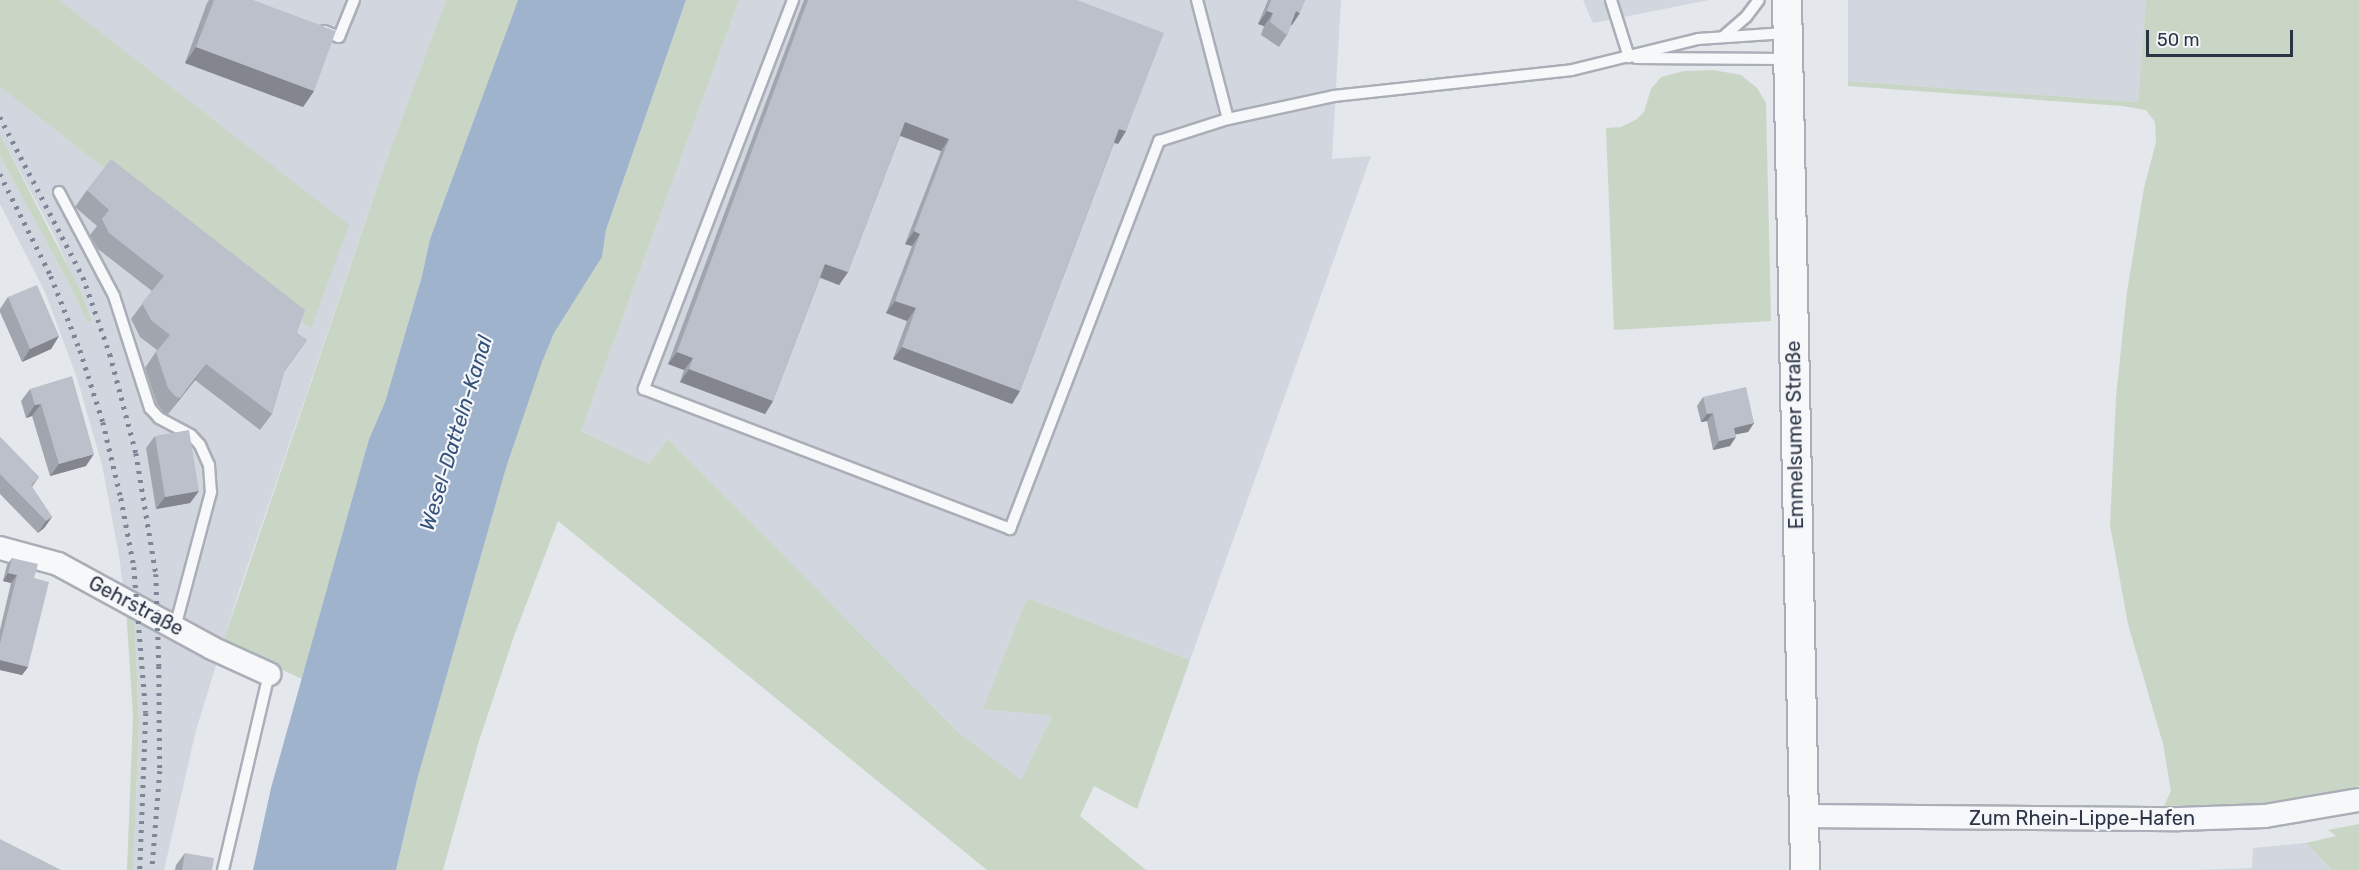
<!DOCTYPE html>
<html>
<head>
<meta charset="utf-8">
<style>
	body { margin:0 }
	#map { position:relative; width:2359px; height:870px; overflow:hidden; background:#e4e7ec; font-family:Rubik,sans-serif }
	div>[style] { position:absolute }
	.built>* { inset:0; background:#d2d6de }
	.green>* { inset:0; background:#c9d6c5 }
	.water>* { inset:0; background:#9fb4cc }
	.roads { filter:drop-shadow(2px 0 #a9aeb7) drop-shadow(-2px 0 #a9aeb7) drop-shadow(0 2px #a9aeb7) drop-shadow(0 -2px #a9aeb7) }
	.service>* { height:10px; margin:-5px; padding:0 5px; transform-origin:5px; border-radius:5px; background:#f7f8fa }
	.minor>* { height:22px; margin:-11px; padding:0 11px; transform-origin:11px; border-radius:11px; background:#f7f8fa }
	.tertiary>* { height:28px; margin:-14px; padding:0 14px; transform-origin:14px; border-radius:14px; background:#f7f8fa }
	.rail>* { height:4.5px; margin-top:-2.25px; transform-origin:0; background:repeating-linear-gradient(90deg,#7d8696 0 3px,transparent 0 9px) }
	.wall>* { inset:0; background:#a1a5ae }
	.shaded-wall>* { inset:0; background:#83868d }
	.building>* { inset:0; background:#bbc0ca }
	span { translate:-50% -50%; white-space:nowrap; text-align:center; line-height:1.15; -webkit-text-stroke:4.5px #f4f6f9; paint-order:stroke }
	.street-label { font-size:20px; color:#2b3445 }
	.water-label { font-size:21px; color:#34527a; font-style:italic }
	.scale { position:absolute; left:2146px; top:30px; width:147px; height:27px; box-sizing:border-box; border:3px solid #2b3445; border-top:0; padding-left:8px; font-size:18px; line-height:21px; white-space:nowrap; color:#2b3445; -webkit-text-stroke:4px #f4f6f9; paint-order:stroke }
</style>
</head>
<body>
<div id="map">
	<div class="built">
		<div style="clip-path:polygon(evenodd,59px 0,446px 0,384px 167px,239px 591px,196px 730px,164px 870px,133px 870px,139px 724px,135px 629px,131px 610px,126px 608px,119px 555px,102px 465px,77px 378px,45px 292px,0 204px,0 156px,72px 289px,87px 323px,92px 319px,53px 233px,0 134px,0 87px,311px 329px,348px 225px,59px 0,164px 609px,207px 634px,164px 626px,164px 609px)"></div>
		<div style="clip-path:polygon(739px 0,1341px 0,1332px 159px,1371px 156px,1190px 660px,1027px 598px,983px 709px,1052px 716px,1021px 781px,958px 732px,668px 439px,649px 464px,581px 431px)"></div>
		<div style="clip-path:polygon(1583px 0,1709px 0,1593px 23px)"></div>
		<div style="clip-path:polygon(1848px 0,2146px 0,2138px 102px,1848px 81px)"></div>
		<div style="clip-path:polygon(2306px 843px,2332px 870px,2198px 870px,2252px 868px,2253px 848px)"></div>
	</div>
	<div class="green">
		<div style="clip-path:polygon(0 0,59px 0,349px 225px,311px 329px,0 87px)"></div>
		<div style="clip-path:polygon(446px 0,518px 0,430px 239px,422px 276px,385px 402px,369px 439px,302px 679px,223px 642px,384px 167px)"></div>
		<div style="clip-path:polygon(686px 0,739px 0,581px 431px,649px 464px,668px 439px,958px 732px,1021px 780px,1052px 716px,983px 709px,1027px 598px,1190px 660px,1137px 809px,1094px 786px,1080px 816px,1146px 870px,987px 870px,558px 521px,514px 636px,478px 744px,443px 870px,396px 870px,417px 780px,506px 468px,542px 361px,554px 333px,602px 257px,606px 230px)"></div>
		<div style="clip-path:polygon(2146px 0,2359px 0,2359px 786px,2349px 789px,2258px 804px,2164px 806px,2171px 791px,2163px 744px,2128px 624px,2110px 525px,2116px 397px,2127px 292px,2144px 188px,2156px 142px,2155px 122px,2146px 110px,2122px 106px,1848px 86px,1848px 81px,2138px 102px)"></div>
		<div style="clip-path:polygon(1713px 70px,1741px 75px,1757px 88px,1766px 103px,1771px 321px,1614px 330px,1606px 128px,1621px 127px,1637px 119px,1644px 112px,1651px 89px,1661px 77px,1684px 71px)"></div>
		<div style="clip-path:polygon(0 134px,79px 288px,92px 320px,87px 323px,72px 289px,0 156px)"></div>
		<div style="clip-path:polygon(126px 608px,131px 610px,135px 629px,139px 724px,133px 870px,127px 870px,133px 716px)"></div>
		<div style="clip-path:polygon(2359px 824px,2359px 870px,2332px 870px,2306px 843px,2336px 836px,2328px 830px)"></div>
	</div>
	<div class="water">
		<div style="clip-path:polygon(518px 0,686px 0,606px 230px,602px 257px,554px 333px,542px 362px,506px 468px,417px 780px,396px 870px,253px 870px,271px 788px,369px 439px,385px 402px,422px 276px,430px 239px)"></div>
	</div>
	<div class="roads">
		<div class="service">
			<div style="left:793px;top:0;width:417px;rotate:111deg"></div>
			<div style="left:644px;top:389px;width:392px;rotate:20.9deg"></div>
			<div style="left:1010px;top:529px;width:416px;rotate:-69deg"></div>
			<div style="left:1159px;top:141px;width:72px;rotate:-17.7deg"></div>
			<div style="left:1228px;top:119px;width:108px;rotate:-12.2deg"></div>
			<div style="left:1334px;top:96px;width:239px;rotate:-6.2deg"></div>
			<div style="left:1572px;top:70px;width:130px;rotate:-13.8deg"></div>
			<div style="left:1698px;top:39px;width:88px;rotate:-3.9deg"></div>
			<div style="left:1197px;top:0;width:123px;rotate:75.4deg"></div>
			<div style="left:1611px;top:0;width:60px;rotate:72.5deg"></div>
			<div style="left:324px;top:31px;width:16px;rotate:22deg"></div>
			<div style="left:339px;top:37px;width:40px;rotate:-68deg"></div>
			<div style="left:1724px;top:36px;width:29px;rotate:-41deg"></div>
			<div style="left:1746px;top:17px;width:21px;rotate:-53deg"></div>
			<div style="left:1636px;top:58px;width:150px;rotate:0.4deg"></div>
			<div style="left:59px;top:192px;width:118px;rotate:62.1deg"></div>
			<div style="left:114px;top:296px;width:118px;rotate:72.2deg"></div>
			<div style="left:150px;top:408px;width:13px;rotate:48deg"></div>
			<div style="left:159px;top:418px;width:36px;rotate:28deg"></div>
			<div style="left:191px;top:435px;width:13px;rotate:48deg"></div>
			<div style="left:200px;top:445px;width:22px;rotate:66deg"></div>
			<div style="left:209px;top:465px;width:27px;rotate:86deg"></div>
			<div style="left:211px;top:492px;width:140px;rotate:104.9deg"></div>
			<div style="left:223px;top:870px;width:201px;rotate:-76.8deg"></div>
		</div>
		<div class="minor">
			<div style="left:0;top:548px;width:60px;rotate:15.4deg"></div>
			<div style="left:58px;top:564px;width:175px;rotate:28.6deg"></div>
			<div style="left:212px;top:648px;width:63px;rotate:24.5deg"></div>
			<div style="left:1804px;top:816px;width:375px;rotate:0.5deg"></div>
			<div style="left:2179px;top:819px;width:86px;rotate:-2deg"></div>
			<div style="left:2265px;top:816px;width:95px;rotate:-9.7deg"></div>
		</div>
		<div class="tertiary">
			<div style="left:1787px;top:0;width:870px;rotate:88.81deg"></div>
		</div>
	</div>
	<div class="rail">
		<div style="left:0;top:117px;width:180px;rotate:62.6deg"></div>
		<div style="left:83px;top:277px;width:82px;rotate:70.7deg"></div>
		<div style="left:110px;top:354px;width:102px;rotate:75.3deg"></div>
		<div style="left:136px;top:453px;width:123px;rotate:80.6deg"></div>
		<div style="left:156px;top:574px;width:92px;rotate:88.1deg"></div>
		<div style="left:159px;top:666px;width:105px;rotate:89.5deg"></div>
		<div style="left:160px;top:771px;width:99px;rotate:94.6deg"></div>
		<div style="left:0;top:174px;width:114px;rotate:63.4deg"></div>
		<div style="left:51px;top:276px;width:79px;rotate:68.6deg"></div>
		<div style="left:80px;top:350px;width:76px;rotate:72.3deg"></div>
		<div style="left:103px;top:422px;width:78px;rotate:76.7deg"></div>
		<div style="left:121px;top:498px;width:70px;rotate:79.3deg"></div>
		<div style="left:134px;top:567px;width:146px;rotate:85.3deg"></div>
		<div style="left:146px;top:713px;width:157px;rotate:92.2deg"></div>
	</div>
	<div class="wall">
		<div style="clip-path:polygon(209px 0,253px 0,314px 91px,303px 107px,185px 63px,207px 3px)"></div>
		<div style="clip-path:polygon(804px 0,1077px 0,1126px 131px,1118px 144px,1114px 143px,1020px 391px,1012px 404px,893px 359px,907px 321px,886px 313px,912px 246px,905px 244px,941px 151px,900px 136px,848px 272px,839px 285px,820px 278px,773px 401px,765px 414px,680px 382px,684px 370px,668px 364px)"></div>
		<div style="clip-path:polygon(1268px 0,1305px 0,1291px 25px,1287px 35px,1279px 47px,1261px 35px,1264px 26px,1258px 24px)"></div>
		<div style="clip-path:polygon(87px 190px,307px 340px,284px 372px,272px 414px,260px 430px,195px 380px,168px 414px,164px 412px,157px 404px,145px 368px,157px 350px,140px 337px,131px 319px,152px 291px,98px 249px,90px 235px,97px 226px,75px 207px)"></div>
		<div style="clip-path:polygon(8px 297px,59px 336px,51px 349px,22px 362px,0 312px,0 309px)"></div>
		<div style="clip-path:polygon(30px 389px,86px 466px,50px 476px,32px 416px,26px 418px,21px 401px)"></div>
		<div style="clip-path:polygon(1703px 397px,1754px 423px,1748px 432px,1736px 434px,1730px 446px,1713px 450px,1707px 421px,1701px 422px,1697px 406px)"></div>
		<div style="clip-path:polygon(155px 436px,199px 491px,190px 503px,156px 509px,146px 448px)"></div>
		<div style="clip-path:polygon(0 437px,39px 477px,32px 487px,52px 517px,44px 528px,38px 533px,0 494px)"></div>
		<div style="clip-path:polygon(12px 558px,34px 578px,28px 667px,22px 675px,0 670px,0 630px,11px 583px,3px 581px,7px 565px)"></div>
		<div style="clip-path:polygon(185px 853px,212px 870px,175px 870px,176px 865px)"></div>
	</div>
	<div class="shaded-wall">
		<div style="clip-path:polygon(1267px 11px,1273px 13px,1264px 26px,1258px 24px)"></div>
		<div style="clip-path:polygon(1296px 11px,1300px 13px,1292px 25px,1288px 24px)"></div>
		<div style="clip-path:polygon(196px 47px,314px 91px,303px 107px,185px 63px)"></div>
		<div style="clip-path:polygon(905px 122px,949px 139px,941px 151px,896px 134px)"></div>
		<div style="clip-path:polygon(1119px 129px,1126px 131px,1118px 144px,1111px 141px)"></div>
		<div style="clip-path:polygon(914px 231px,920px 234px,912px 246px,905px 244px)"></div>
		<div style="clip-path:polygon(825px 264px,848px 272px,839px 285px,817px 276px)"></div>
		<div style="clip-path:polygon(895px 301px,916px 308px,907px 321px,886px 313px)"></div>
		<div style="clip-path:polygon(59px 336px,51px 349px,22px 362px,30px 349px)"></div>
		<div style="clip-path:polygon(902px 347px,1020px 391px,1012px 404px,893px 359px)"></div>
		<div style="clip-path:polygon(677px 352px,693px 358px,684px 370px,668px 364px)"></div>
		<div style="clip-path:polygon(206px 364px,195px 380px,168px 414px,180px 398px)"></div>
		<div style="clip-path:polygon(689px 369px,773px 401px,765px 414px,680px 382px)"></div>
		<div style="clip-path:polygon(41px 404px,32px 416px,26px 418px,35px 405px)"></div>
		<div style="clip-path:polygon(1713px 413px,1707px 421px,1701px 422px,1707px 414px)"></div>
		<div style="clip-path:polygon(1754px 423px,1748px 432px,1728px 436px,1734px 428px)"></div>
		<div style="clip-path:polygon(1736px 437px,1730px 446px,1713px 450px,1719px 441px)"></div>
		<div style="clip-path:polygon(94px 454px,86px 466px,50px 476px,59px 464px)"></div>
		<div style="clip-path:polygon(199px 491px,190px 503px,156px 509px,165px 497px)"></div>
		<div style="clip-path:polygon(52px 517px,44px 528px,38px 533px,46px 521px)"></div>
		<div style="clip-path:polygon(8px 573px,17px 575px,11px 583px,3px 581px)"></div>
		<div style="clip-path:polygon(0 660px,28px 667px,22px 675px,0 670px)"></div>
	</div>
	<div class="building">
		<div style="clip-path:polygon(214px 0,253px 0,336px 31px,314px 91px,196px 47px)"></div>
		<div style="clip-path:polygon(808px 0,1077px 0,1164px 33px,1126px 131px,1119px 129px,1020px 391px,902px 347px,916px 308px,895px 301px,920px 234px,914px 231px,949px 139px,905px 122px,848px 272px,825px 264px,773px 401px,689px 369px,693px 358px,677px 352px)"></div>
		<div style="clip-path:polygon(1271px 0,1305px 0,1300px 13px,1296px 11px,1287px 35px,1270px 22px,1273px 13px,1267px 11px)"></div>
		<div style="clip-path:polygon(111px 159px,305px 310px,297px 333px,307px 340px,285px 370px,272px 414px,206px 364px,180px 398px,175px 396px,168px 388px,156px 352px,170px 335px,151px 320px,142px 303px,164px 276px,109px 233px,102px 219px,109px 210px,87px 190px)"></div>
		<div style="clip-path:polygon(37px 285px,59px 336px,30px 349px,8px 297px)"></div>
		<div style="clip-path:polygon(72px 376px,94px 454px,59px 464px,41px 404px,35px 405px,30px 389px)"></div>
		<div style="clip-path:polygon(1746px 387px,1754px 423px,1734px 428px,1736px 437px,1719px 441px,1713px 413px,1707px 414px,1703px 397px)"></div>
		<div style="clip-path:polygon(189px 430px,199px 491px,165px 497px,155px 436px)"></div>
		<div style="clip-path:polygon(0 437px,39px 477px,31px 485px,52px 517px,46px 521px,0 474px)"></div>
		<div style="clip-path:polygon(12px 558px,38px 564px,34px 578px,49px 582px,28px 667px,0 660px,0 644px,17px 575px,8px 573px)"></div>
		<div style="clip-path:polygon(0 839px,61px 870px,0 870px)"></div>
		<div style="clip-path:polygon(185px 853px,214px 858px,212px 870px,182px 870px)"></div>
	</div>
	<div class="street-label">
		<span style="left:1795px;top:435px;rotate:-91deg">Emmelsumer Straße</span>
		<span style="left:136px;top:606px;rotate:28deg">Gehrstraße</span>
		<span style="left:2082px;top:818px">Zum Rhein-Lippe-Hafen</span>
	</div>
	<div class="water-label">
		<span style="left:456px;top:433px;rotate:-73deg">Wesel-Datteln-Kanal</span>
	</div>
	<div class="scale">50 m</div>
</div>
</body>
</html>
